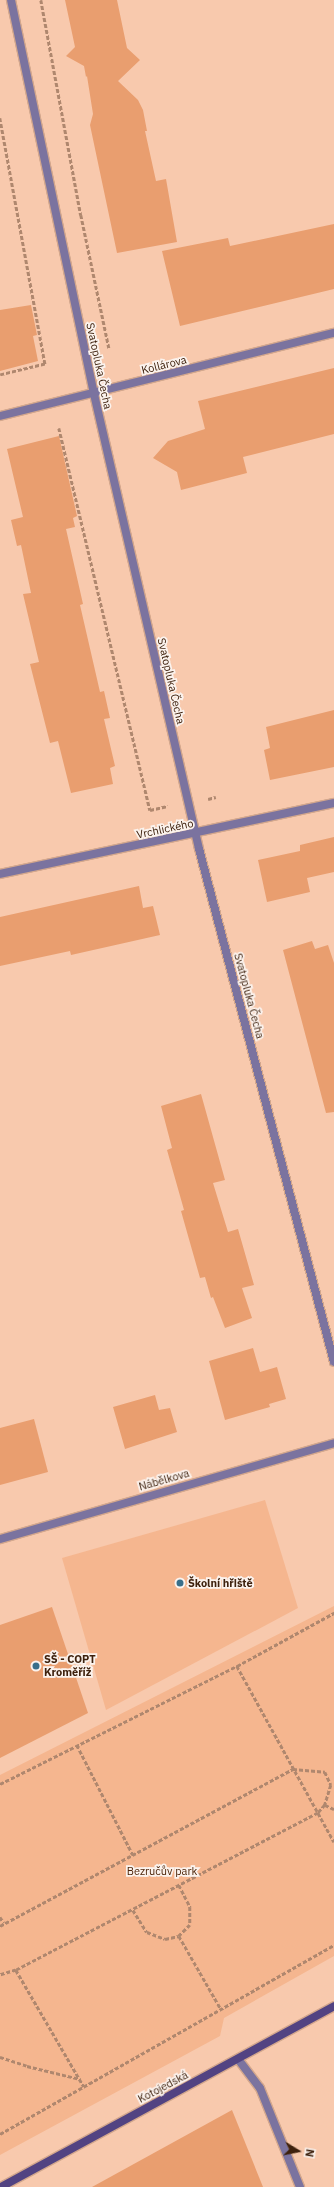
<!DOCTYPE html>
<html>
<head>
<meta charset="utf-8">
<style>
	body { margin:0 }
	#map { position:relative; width:334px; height:2187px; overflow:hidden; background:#f8c9ad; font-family:"IBM Plex Sans",sans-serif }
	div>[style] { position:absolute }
	.green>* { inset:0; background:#f5b68f }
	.building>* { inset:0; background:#e99e6f }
	.path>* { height:2.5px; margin-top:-1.25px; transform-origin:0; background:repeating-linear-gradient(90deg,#af876e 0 4px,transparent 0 6px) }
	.roads { filter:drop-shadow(1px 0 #d3a78d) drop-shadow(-1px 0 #d3a78d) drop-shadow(0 1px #d3a78d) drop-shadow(0 -1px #d3a78d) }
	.street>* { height:8px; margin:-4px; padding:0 4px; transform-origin:4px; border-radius:4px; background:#7b739f }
	.secondary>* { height:8px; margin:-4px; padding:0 4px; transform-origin:4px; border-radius:4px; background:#524382 }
	.dots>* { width:11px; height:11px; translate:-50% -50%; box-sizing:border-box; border:2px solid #fbf3ee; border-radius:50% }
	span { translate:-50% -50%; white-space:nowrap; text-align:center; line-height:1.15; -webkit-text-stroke:3.5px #fbf3ee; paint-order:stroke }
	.street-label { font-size:11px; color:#3e210d }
	.poi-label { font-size:11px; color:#3e210d; font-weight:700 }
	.left { translate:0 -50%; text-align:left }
	.park-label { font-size:11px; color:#4d2508 }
	.north { position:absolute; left:278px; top:2131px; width:40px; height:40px; -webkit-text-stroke:3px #fbf3ee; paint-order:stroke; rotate:100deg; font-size:11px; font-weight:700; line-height:16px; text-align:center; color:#3e210d }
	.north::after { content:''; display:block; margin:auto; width:14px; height:18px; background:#3e210d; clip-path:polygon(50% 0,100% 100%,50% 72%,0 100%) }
</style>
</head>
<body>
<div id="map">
	<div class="green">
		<div style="clip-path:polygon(265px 1500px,298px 1608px,106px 1710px,62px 1558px)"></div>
		<div style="clip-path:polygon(334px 1606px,334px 1956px,224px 2018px,220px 2036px,0 2155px,0 1775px)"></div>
	</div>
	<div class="building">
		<div style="clip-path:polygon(65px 0,117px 0,127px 48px,140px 60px,118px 81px,138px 100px,143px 110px,147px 131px,145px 131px,156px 181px,166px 179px,177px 242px,117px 253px,90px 125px,93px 114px,87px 76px,86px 77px,84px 66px,66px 56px,75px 47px)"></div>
		<div style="clip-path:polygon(334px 224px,334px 289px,180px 326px,162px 251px,228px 238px,230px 246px)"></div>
		<div style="clip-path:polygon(31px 305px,37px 335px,33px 336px,38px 361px,0 371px,0 310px)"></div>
		<div style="clip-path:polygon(334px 368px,334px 434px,243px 457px,247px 473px,181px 490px,177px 472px,153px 458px,168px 441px,205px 429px,198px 401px)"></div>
		<div style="clip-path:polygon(59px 436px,77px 516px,73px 518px,75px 527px,66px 529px,83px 604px,80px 605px,100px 692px,104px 691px,110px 718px,104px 719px,115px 766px,110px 768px,113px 784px,71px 793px,58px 741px,50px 743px,30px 664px,39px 662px,23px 594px,31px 593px,21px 545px,17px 546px,11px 520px,23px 517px,7px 449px)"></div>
		<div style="clip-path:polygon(334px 710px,334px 767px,270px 780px,264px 750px,270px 748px,266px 727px)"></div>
		<div style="clip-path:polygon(334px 837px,334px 872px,307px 878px,310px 892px,267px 902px,258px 860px,300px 851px,300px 845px)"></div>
		<div style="clip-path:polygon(139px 886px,143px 908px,153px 906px,160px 935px,71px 955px,70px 951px,0 966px,0 917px)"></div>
		<div style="clip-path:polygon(312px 941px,315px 949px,328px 945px,334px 963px,334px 1112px,326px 1113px,283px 950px)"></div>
		<div style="clip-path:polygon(201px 1094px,225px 1180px,213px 1183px,228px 1232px,238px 1229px,254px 1285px,242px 1288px,252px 1318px,225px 1328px,213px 1297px,211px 1298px,205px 1277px,200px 1278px,181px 1211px,184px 1210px,167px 1150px,172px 1148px,161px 1106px)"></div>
		<div style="clip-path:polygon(253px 1348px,260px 1372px,277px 1367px,286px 1399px,269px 1404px,270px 1407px,225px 1420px,209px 1361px)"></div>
		<div style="clip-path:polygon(155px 1395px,159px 1410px,170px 1408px,177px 1432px,125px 1449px,113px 1407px)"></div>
		<div style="clip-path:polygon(34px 1419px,48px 1472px,0 1485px,0 1428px)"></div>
		<div style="clip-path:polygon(52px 1607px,88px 1713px,0 1758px,0 1625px)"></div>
		<div style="clip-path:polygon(232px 2110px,263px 2187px,92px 2187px)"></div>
	</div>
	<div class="path">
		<div style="left:41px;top:0;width:219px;rotate:79.5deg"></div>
		<div style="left:81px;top:215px;width:136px;rotate:78.1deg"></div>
		<div style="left:0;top:118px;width:250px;rotate:79.6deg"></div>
		<div style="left:45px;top:364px;width:46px;rotate:166.3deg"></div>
		<div style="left:59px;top:428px;width:393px;rotate:76.6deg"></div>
		<div style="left:150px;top:810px;width:18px;rotate:-13deg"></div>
		<div style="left:208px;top:799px;width:8px;rotate:-14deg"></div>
		<div style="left:237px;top:1666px;width:201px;rotate:61.1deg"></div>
		<div style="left:77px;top:1745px;width:123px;rotate:63deg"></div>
		<div style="left:0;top:1784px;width:265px;rotate:-26.5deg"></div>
		<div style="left:237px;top:1666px;width:111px;rotate:-28.7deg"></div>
		<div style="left:325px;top:1805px;width:10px;rotate:24deg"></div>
		<div style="left:179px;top:1885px;width:25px;rotate:63deg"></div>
		<div style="left:190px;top:1907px;width:18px;rotate:90deg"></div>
		<div style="left:190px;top:1925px;width:16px;rotate:135deg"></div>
		<div style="left:179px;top:1936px;width:84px;rotate:60.1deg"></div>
		<div style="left:133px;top:1910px;width:26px;rotate:58deg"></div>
		<div style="left:147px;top:1932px;width:19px;rotate:21deg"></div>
		<div style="left:165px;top:1939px;width:14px;rotate:-12deg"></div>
		<div style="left:0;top:1917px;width:7px;rotate:56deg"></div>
		<div style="left:0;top:1926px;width:332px;rotate:-28.2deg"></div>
		<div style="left:293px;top:1769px;width:32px;rotate:5deg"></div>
		<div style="left:325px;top:1772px;width:14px;rotate:65deg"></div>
		<div style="left:331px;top:1785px;width:21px;rotate:107deg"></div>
		<div style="left:325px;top:1805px;width:11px;rotate:131deg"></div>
		<div style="left:318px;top:1813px;width:340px;rotate:152.5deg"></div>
		<div style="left:16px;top:1970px;width:17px;rotate:163deg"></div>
		<div style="left:16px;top:1970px;width:135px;rotate:59.8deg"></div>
		<div style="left:0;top:2057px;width:28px;rotate:18deg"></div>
		<div style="left:27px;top:2066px;width:55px;rotate:13.8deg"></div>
		<div style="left:0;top:2134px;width:384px;rotate:-29.5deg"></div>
	</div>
	<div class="roads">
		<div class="street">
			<div style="left:11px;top:0;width:403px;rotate:78.1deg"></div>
			<div style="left:94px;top:394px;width:467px;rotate:77deg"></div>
			<div style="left:199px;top:849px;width:530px;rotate:75.26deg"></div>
			<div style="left:0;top:416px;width:344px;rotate:-14deg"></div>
			<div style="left:0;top:874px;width:341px;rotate:-12deg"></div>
			<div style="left:0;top:1539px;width:348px;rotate:-16deg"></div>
			<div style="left:238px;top:2059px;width:36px;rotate:53deg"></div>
			<div style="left:260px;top:2088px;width:107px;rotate:68deg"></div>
		</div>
		<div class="secondary">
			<div style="left:1px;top:2187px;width:379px;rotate:-28.5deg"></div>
		</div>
	</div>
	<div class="dots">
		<div style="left:180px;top:1583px;background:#396f8a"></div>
		<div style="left:36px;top:1666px;background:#396f8a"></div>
	</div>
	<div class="street-label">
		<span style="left:164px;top:365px;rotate:-14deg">Kollárova</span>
		<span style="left:99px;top:366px;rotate:78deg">Svatopluka Čecha</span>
		<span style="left:171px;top:681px;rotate:77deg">Svatopluka Čecha</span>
		<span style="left:165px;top:829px;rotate:-12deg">Vrchlického</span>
		<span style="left:249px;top:996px;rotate:75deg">Svatopluka Čecha</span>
		<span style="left:164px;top:1480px;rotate:-16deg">Nábělkova</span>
		<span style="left:163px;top:2087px;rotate:-28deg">Kotojedská</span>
	</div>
	<div class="poi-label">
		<span class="left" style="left:188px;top:1583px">Školní hřiště</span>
		<span class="left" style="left:44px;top:1666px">SŠ - COPT<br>Kroměříž</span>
	</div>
	<div class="park-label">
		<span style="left:162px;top:1871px">Bezručův park</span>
	</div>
	<div class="north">N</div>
</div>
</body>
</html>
